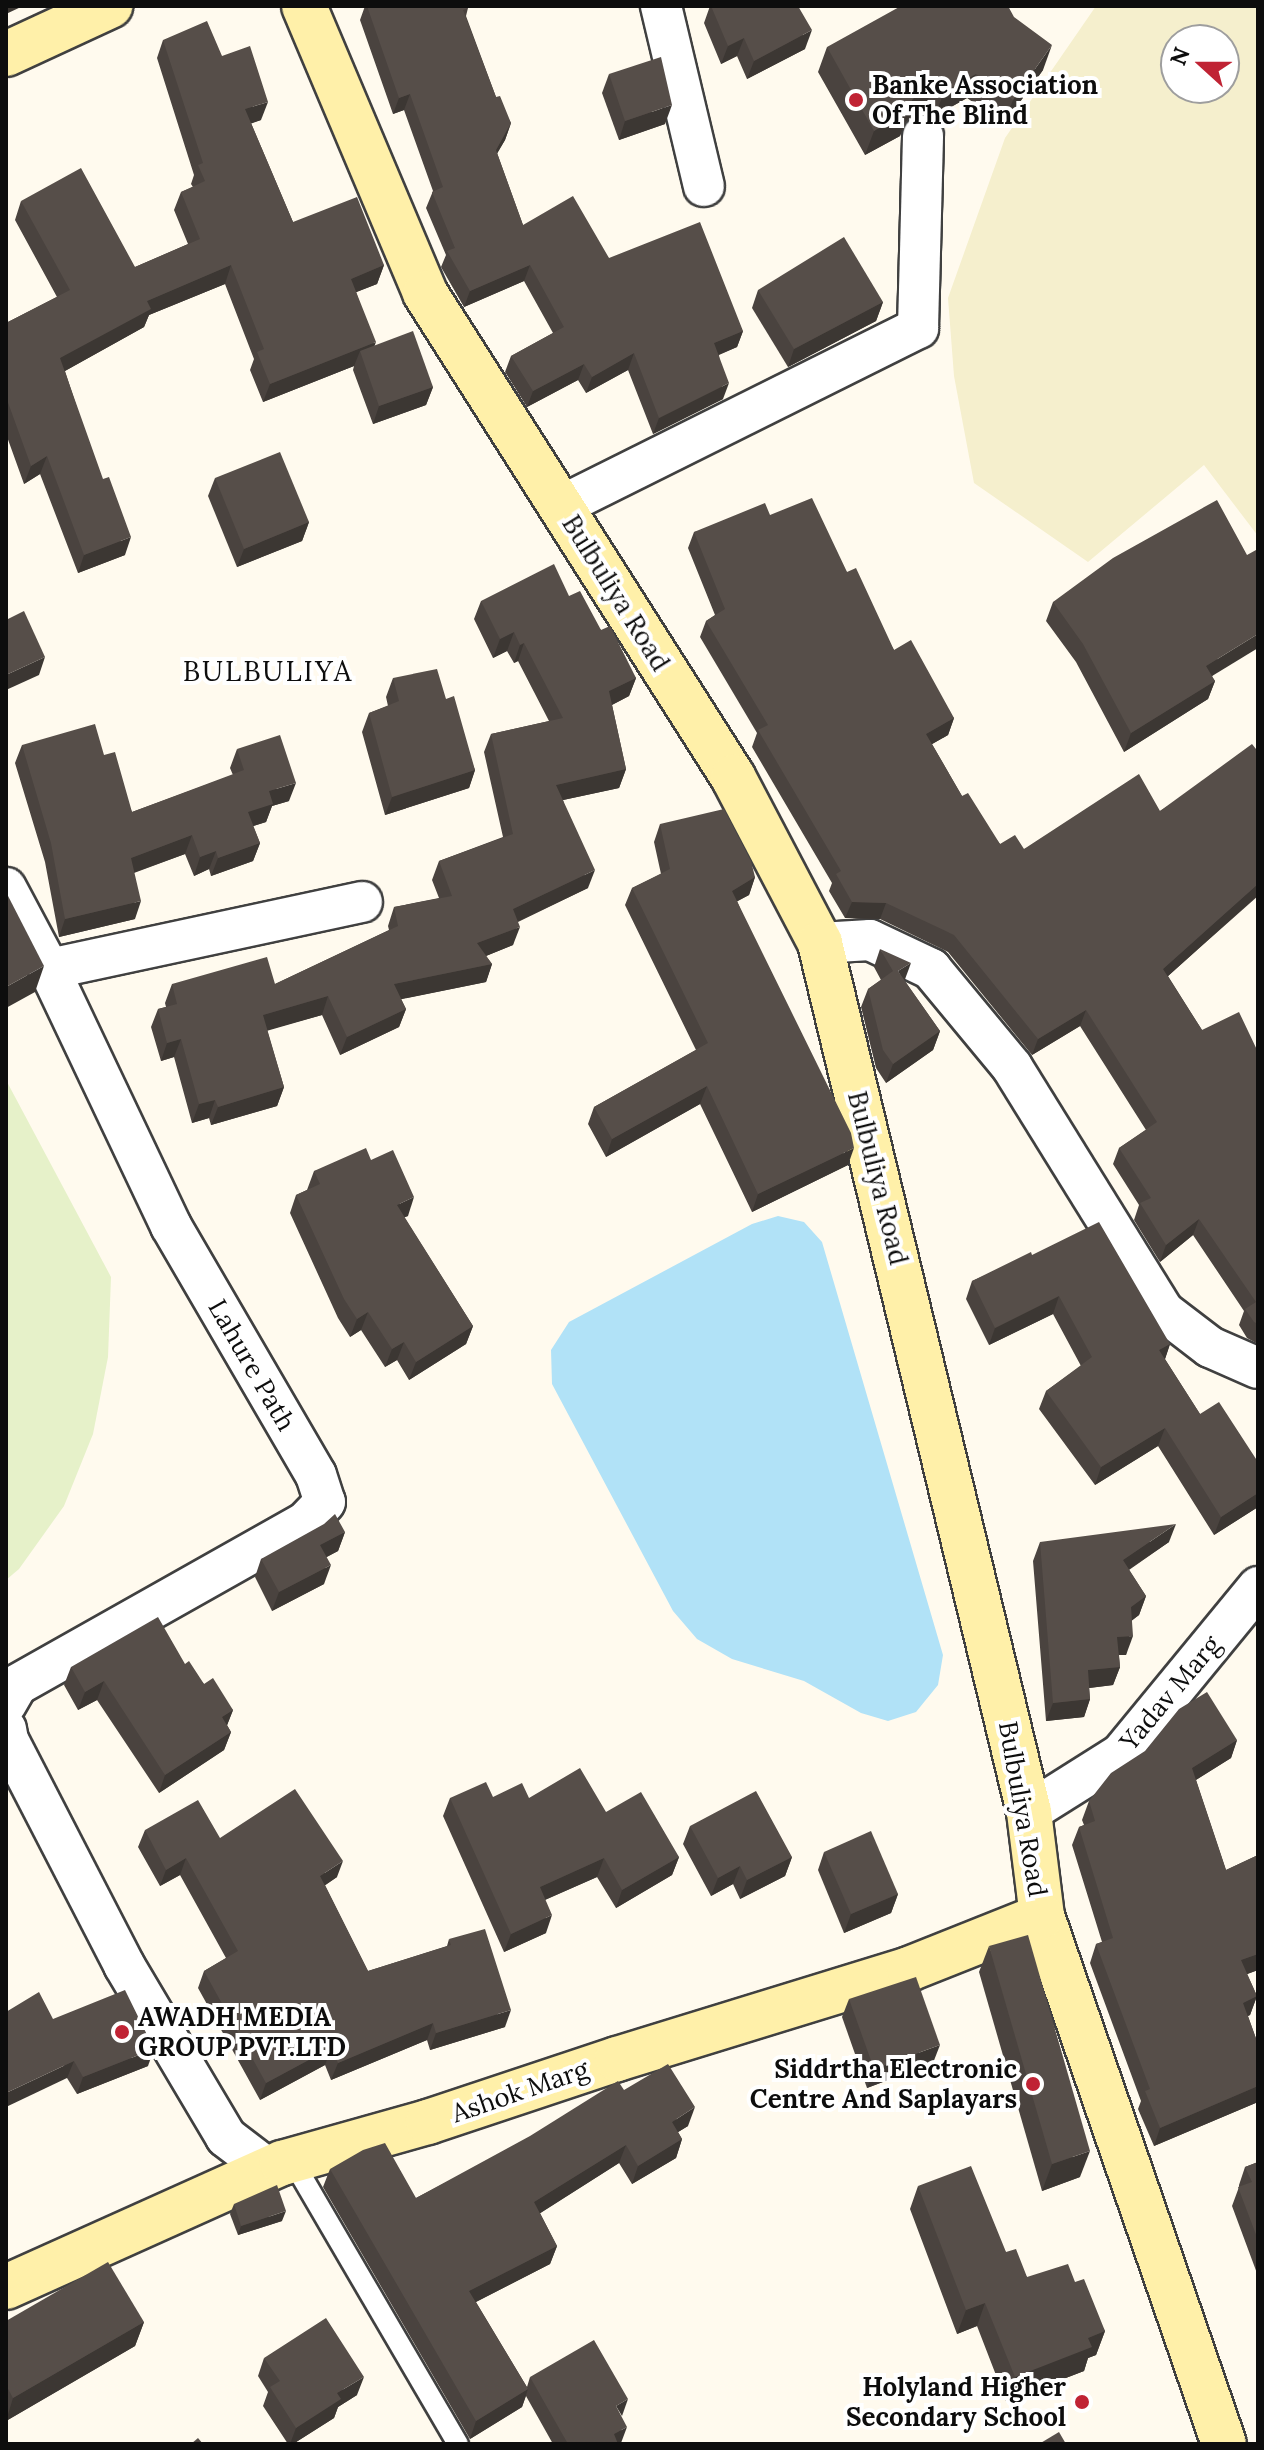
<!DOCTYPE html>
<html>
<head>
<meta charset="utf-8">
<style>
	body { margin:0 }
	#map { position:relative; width:1264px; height:2450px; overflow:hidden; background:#fffaee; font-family:Lora,serif }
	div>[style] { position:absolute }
	.farmland>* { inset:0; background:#f5efcd }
	.pitch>* { inset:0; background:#e6f1c9 }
	.water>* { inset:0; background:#b1e2f7 }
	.roads { filter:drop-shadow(2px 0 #404040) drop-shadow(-2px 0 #404040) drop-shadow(0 2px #404040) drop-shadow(0 -2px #404040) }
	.lane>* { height:20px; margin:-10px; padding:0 10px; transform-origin:10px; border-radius:10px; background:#fff }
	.street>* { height:40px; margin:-20px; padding:0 20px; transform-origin:20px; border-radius:20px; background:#fff }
	.secondary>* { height:44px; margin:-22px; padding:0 22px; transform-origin:22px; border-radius:22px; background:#fff0a9 }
	.wall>* { inset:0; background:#4a433f }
	.shaded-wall>* { inset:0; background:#3c3733 }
	.building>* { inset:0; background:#564e49 }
	.dots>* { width:22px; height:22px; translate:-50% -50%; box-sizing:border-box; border:4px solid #fff; border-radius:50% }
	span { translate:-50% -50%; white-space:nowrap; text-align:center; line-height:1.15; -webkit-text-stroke:8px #fff; paint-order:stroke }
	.poi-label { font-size:26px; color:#0d0d0d; font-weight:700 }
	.left { translate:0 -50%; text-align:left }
	.right { translate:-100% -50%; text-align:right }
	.street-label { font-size:26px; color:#0d0d0d }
	.neighbourhood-label { font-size:28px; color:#0d0d0d; letter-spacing:2px }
	.frame { position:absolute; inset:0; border:8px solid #0d0d0d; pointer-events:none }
	.north { position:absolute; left:1160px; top:24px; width:80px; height:80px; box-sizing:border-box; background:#fff; border:2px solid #9e9e9e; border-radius:50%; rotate:291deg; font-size:22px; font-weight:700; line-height:32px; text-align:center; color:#0d0d0d }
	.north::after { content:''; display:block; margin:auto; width:28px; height:36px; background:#c02334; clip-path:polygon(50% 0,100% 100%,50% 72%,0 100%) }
</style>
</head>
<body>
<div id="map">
	<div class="farmland">
		<div style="clip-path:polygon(evenodd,1096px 6px,1258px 6px,1258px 536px,1204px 465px,1088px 562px,974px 483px,954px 376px,948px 298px,1005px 138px,1096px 6px,1176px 40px,1224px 40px,1224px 88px,1176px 88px,1176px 40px)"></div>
	</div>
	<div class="pitch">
		<div style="clip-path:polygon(6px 1080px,111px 1277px,108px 1357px,93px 1434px,64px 1506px,19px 1569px,6px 1580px)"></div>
	</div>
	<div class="water">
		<div style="clip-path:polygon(778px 1216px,804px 1222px,822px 1242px,943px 1655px,938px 1685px,916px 1712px,888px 1721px,861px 1713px,804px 1681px,732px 1659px,697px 1639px,673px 1611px,552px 1384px,551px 1350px,569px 1322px,752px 1224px)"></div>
	</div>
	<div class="roads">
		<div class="lane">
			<div style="left:292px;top:2160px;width:329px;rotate:59.7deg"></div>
		</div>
		<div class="street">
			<div style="left:661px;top:6px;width:185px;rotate:76.6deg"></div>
			<div style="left:561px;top:506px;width:399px;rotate:-26.5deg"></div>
			<div style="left:918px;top:328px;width:192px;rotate:-88.5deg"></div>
			<div style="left:6px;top:888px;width:92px;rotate:62deg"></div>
			<div style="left:49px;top:969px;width:284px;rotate:64.6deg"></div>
			<div style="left:171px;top:1226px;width:288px;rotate:59.8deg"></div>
			<div style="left:316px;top:1475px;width:28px;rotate:72deg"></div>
			<div style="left:325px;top:1502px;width:28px;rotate:134deg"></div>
			<div style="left:306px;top:1522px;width:332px;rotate:150.6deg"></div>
			<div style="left:17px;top:1685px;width:22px;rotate:120deg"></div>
			<div style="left:820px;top:943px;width:50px;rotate:-3.4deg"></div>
			<div style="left:870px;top:940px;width:68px;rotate:25.4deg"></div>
			<div style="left:931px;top:969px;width:127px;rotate:50.4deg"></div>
			<div style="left:1012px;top:1067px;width:287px;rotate:58.2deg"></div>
			<div style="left:1163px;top:1311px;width:59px;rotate:37.5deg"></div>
			<div style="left:1210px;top:1347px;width:52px;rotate:23.6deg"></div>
			<div style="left:49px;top:969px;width:320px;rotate:-12.1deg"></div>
			<div style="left:6px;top:1729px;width:11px;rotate:80deg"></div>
			<div style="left:8px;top:1740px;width:253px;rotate:62.7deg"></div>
			<div style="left:124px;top:1965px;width:200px;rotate:59.3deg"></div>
			<div style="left:226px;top:2137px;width:53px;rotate:37.3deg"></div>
			<div style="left:1029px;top:1812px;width:109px;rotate:-32.2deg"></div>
			<div style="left:1121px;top:1754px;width:216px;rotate:-50.6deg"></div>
		</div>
		<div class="secondary">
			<div style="left:304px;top:6px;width:311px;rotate:67.1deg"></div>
			<div style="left:425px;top:293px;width:574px;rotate:57.53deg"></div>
			<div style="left:733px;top:777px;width:187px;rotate:62.3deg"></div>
			<div style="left:820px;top:943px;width:894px;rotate:76.48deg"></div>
			<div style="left:1029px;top:1812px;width:105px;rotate:82.9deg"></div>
			<div style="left:1042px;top:1916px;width:558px;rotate:70.98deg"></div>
			<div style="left:6px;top:54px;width:115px;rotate:-24.8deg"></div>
			<div style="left:6px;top:2287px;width:303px;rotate:-24.2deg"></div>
			<div style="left:282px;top:2163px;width:152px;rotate:-15.7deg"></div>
			<div style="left:428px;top:2122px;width:199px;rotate:-18.4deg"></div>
			<div style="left:617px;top:2059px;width:306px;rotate:-17.1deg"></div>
			<div style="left:909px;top:1969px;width:143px;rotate:-21.7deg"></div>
		</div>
	</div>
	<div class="wall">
		<div style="clip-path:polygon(365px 6px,468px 6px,468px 8px,466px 16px,496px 97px,511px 123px,505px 140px,497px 153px,523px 225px,609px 258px,743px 331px,737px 347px,719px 355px,723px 399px,653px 434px,628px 370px,586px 393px,578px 380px,527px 407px,505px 372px,511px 356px,553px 333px,524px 281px,464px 307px,441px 267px,446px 255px,426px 208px,433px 191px,404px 110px,393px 114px,360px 20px)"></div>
		<div style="clip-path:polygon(710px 6px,798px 6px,805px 49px,747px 79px,737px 56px,721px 64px,704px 23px)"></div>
		<div style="clip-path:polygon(163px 40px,222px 56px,261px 120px,251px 123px,293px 222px,384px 265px,377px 284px,356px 292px,374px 346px,433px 387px,426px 405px,373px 424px,353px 370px,354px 366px,263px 402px,250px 370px,254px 359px,225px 284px,149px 315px,144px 327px,65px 371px,125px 555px,78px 573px,40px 474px,24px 484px,6px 434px,6px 323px,57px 297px,15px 220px,21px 201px,135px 267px,188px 244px,174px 210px,181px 192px,193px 187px,191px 184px,194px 175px,157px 58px)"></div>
		<div style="clip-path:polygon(827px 47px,1043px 70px,1004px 124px,967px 98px,935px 116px,923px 113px,911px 116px,905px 123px,900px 136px,865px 155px,818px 72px)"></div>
		<div style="clip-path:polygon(609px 74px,665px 124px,619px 140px,602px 93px)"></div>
		<div style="clip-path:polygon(758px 290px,883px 302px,876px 321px,788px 367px,752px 308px)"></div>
		<div style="clip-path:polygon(215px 478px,309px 522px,302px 541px,237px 567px,208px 496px)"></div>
		<div style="clip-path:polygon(770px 515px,847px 572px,894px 650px,954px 718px,948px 735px,932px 744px,962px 796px,1000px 844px,1024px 849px,1160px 811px,1258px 748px,1258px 896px,1168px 976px,1202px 1030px,1258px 1052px,1258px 1344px,1247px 1338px,1239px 1325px,1244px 1311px,1193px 1235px,1160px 1262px,1134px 1220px,1139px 1205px,1113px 1164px,1119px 1148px,1146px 1130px,1080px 1026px,1032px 1055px,948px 952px,880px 919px,845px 918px,829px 891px,832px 883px,752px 747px,757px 733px,700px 637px,706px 621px,715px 615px,688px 548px,694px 532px)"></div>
		<div style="clip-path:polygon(1247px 555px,1212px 677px,1215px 681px,1208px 699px,1124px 752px,1076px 662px,1046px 621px,1053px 602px)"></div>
		<div style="clip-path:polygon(569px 596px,601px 630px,636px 678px,629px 696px,612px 705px,626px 769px,619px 788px,563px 800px,588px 888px,518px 922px,513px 945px,486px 956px,492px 964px,486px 982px,401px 999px,406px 1009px,399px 1027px,340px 1055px,322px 1015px,267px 1030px,284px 1087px,277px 1106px,211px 1125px,209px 1118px,192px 1123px,174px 1057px,161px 1061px,151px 1027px,158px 1009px,166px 1007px,165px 1003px,172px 984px,275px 984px,389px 930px,388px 926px,394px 907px,439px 898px,432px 880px,439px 861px,503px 837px,484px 752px,491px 734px,549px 721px,518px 661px,514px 663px,507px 651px,493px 658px,474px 619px,481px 601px)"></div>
		<div style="clip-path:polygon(393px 678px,446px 699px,475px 770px,469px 788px,385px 815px,362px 732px,369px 713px,388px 706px,386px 697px)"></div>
		<div style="clip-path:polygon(22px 745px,104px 755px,132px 812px,233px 775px,230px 768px,237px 749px,289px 801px,272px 806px,266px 822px,253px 826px,260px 843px,253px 861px,211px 876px,209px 869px,194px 876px,185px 854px,134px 873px,135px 919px,59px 937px,45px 862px,15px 763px)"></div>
		<div style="clip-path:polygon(660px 824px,755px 877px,749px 895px,737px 901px,848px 1165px,752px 1212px,700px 1104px,606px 1157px,588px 1124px,594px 1107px,696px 1050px,625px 905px,632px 888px,661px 874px,654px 842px)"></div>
		<div style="clip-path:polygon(880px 949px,904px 980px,940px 1031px,933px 1050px,886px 1083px,876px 1068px,861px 1007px,868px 989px,881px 980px,874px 967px)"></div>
		<div style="clip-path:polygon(371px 1160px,408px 1216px,404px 1217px,473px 1326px,466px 1344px,409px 1380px,397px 1360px,385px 1367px,361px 1330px,350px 1337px,338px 1318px,290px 1213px,296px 1195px,307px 1190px,314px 1171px)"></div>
		<div style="clip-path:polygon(1032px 1255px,1170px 1344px,1165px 1359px,1200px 1414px,1258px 1462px,1258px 1507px,1214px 1535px,1158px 1446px,1095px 1485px,1039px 1409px,1046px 1391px,1081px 1366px,1053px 1314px,989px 1345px,966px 1299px,972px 1281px)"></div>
		<div style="clip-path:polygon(345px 1532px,338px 1551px,326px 1557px,324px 1584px,272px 1611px,255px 1577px,261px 1559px)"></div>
		<div style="clip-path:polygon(1040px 1542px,1169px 1542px,1129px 1570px,1146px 1596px,1139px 1615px,1132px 1620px,1126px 1655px,1119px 1655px,1120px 1667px,1113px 1685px,1089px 1688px,1090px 1699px,1084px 1717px,1046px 1721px,1033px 1561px)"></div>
		<div style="clip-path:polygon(185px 1664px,204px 1684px,233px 1710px,227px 1725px,231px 1732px,224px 1750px,159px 1793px,97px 1700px,78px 1710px,64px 1685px,71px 1667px)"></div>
		<div style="clip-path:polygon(1237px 1740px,1231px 1758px,1196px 1780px,1226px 1870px,1258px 1855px,1258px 1970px,1247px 1974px,1257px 1996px,1250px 2015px,1248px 2016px,1258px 2044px,1258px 2102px,1154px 2146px,1138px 2109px,1141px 2101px,1090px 1963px,1096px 1944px,1102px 1942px,1072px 1845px,1079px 1827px,1084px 1825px,1082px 1820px,1089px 1801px)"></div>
		<div style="clip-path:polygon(493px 1797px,529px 1798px,606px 1812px,679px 1857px,672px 1875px,616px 1908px,597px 1877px,545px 1900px,546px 1933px,504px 1952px,443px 1816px,450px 1798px)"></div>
		<div style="clip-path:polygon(690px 1826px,792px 1857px,785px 1876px,740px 1899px,733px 1884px,711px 1896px,683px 1844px)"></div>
		<div style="clip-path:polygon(145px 1830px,220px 1838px,337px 1877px,325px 1885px,368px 1971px,447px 1946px,449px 1939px,505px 2027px,430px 2050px,427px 2040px,331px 2080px,325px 2065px,260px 2100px,198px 1988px,204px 1971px,226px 1958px,180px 1875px,160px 1886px,138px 1847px)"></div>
		<div style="clip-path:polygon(824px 1852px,898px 1894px,891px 1913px,844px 1933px,818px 1870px)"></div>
		<div style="clip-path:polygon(989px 1946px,1080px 2177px,1042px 2191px,979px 1972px)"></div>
		<div style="clip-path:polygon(849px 1999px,933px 2063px,867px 2088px,842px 2017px)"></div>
		<div style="clip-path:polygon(53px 2019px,148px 2066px,77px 2094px,67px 2078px)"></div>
		<div style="clip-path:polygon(624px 2090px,688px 2126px,678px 2132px,682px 2139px,676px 2158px,632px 2184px,619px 2163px,540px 2213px,557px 2246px,550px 2264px,476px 2302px,527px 2387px,530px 2377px,621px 2416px,621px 2443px,553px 2444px,526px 2396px,522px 2407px,470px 2439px,323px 2187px,330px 2169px,416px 2198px)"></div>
		<div style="clip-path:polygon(1258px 2162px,1258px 2276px,1232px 2206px,1239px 2187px,1239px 2185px,1245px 2167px)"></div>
		<div style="clip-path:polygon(918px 2186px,1006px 2252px,1027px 2277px,1075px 2282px,1105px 2331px,1096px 2355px,1088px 2358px,1084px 2371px,1006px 2401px,977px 2326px,957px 2334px,910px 2209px)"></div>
		<div style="clip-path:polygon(234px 2204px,282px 2221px,238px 2235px,230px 2214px)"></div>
		<div style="clip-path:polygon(6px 2321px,144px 2322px,135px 2346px,6px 2421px)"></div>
		<div style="clip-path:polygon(264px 2358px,357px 2395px,338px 2407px,334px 2418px,293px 2444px,288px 2444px,263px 2406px,268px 2392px,258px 2376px)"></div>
	</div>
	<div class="shaded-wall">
		<div style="clip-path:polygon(6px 6px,23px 6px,6px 14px)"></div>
		<div style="clip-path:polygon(812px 30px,805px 49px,747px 79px,754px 61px)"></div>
		<div style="clip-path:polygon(744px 38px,737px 56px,721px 64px,728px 46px)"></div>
		<div style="clip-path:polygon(1052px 45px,1043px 70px,1004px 124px,1013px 100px)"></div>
		<div style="clip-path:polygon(976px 74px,967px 98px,935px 116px,944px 92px)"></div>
		<div style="clip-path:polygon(932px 89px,923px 113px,911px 116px,905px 123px,900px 136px,865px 155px,874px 131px,920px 92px)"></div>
		<div style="clip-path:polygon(410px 94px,404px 110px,393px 114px,399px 98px)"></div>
		<div style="clip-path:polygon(268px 102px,261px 120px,239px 128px,245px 109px)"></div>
		<div style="clip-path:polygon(672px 105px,665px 124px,619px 140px,625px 121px)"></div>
		<div style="clip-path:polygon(511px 123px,505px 140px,490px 166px,496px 150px)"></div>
		<div style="clip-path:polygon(231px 265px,225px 284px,149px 315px,144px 327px,54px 377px,60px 358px,147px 301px)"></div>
		<div style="clip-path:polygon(384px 265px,377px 284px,344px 297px,351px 279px)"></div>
		<div style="clip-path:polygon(530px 265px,524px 281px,464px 307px,470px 291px)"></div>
		<div style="clip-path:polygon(883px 302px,876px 321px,788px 367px,794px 349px)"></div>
		<div style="clip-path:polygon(743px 331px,737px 347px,708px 359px,714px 343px)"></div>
		<div style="clip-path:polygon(376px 342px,369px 361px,360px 351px,354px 366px,263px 402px,270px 384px)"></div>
		<div style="clip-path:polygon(634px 353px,628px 370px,586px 393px,592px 377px)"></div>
		<div style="clip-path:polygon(584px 364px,578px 380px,527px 407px,533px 391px)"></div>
		<div style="clip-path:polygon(729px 383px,723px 399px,653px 434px,659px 418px)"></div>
		<div style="clip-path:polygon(433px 387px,426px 405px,373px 424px,379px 406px)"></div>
		<div style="clip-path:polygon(47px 456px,40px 474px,24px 484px,31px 466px)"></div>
		<div style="clip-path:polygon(309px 522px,302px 541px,237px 567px,244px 549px)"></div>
		<div style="clip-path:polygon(131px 537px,125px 555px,78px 573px,84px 555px)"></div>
		<div style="clip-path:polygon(514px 632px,507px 651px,493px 658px,500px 639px)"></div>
		<div style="clip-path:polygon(1258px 634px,1258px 648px,1199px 684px,1206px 666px)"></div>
		<div style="clip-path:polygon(524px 643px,518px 661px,514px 663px,520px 645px)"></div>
		<div style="clip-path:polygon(45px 657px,39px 675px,6px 690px,6px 675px)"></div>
		<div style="clip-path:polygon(636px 678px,629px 696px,602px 710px,609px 691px)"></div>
		<div style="clip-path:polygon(1215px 681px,1208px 699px,1124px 752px,1131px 733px)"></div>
		<div style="clip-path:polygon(954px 718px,948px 735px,920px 751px,926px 734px)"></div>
		<div style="clip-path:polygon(626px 769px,619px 788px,549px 803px,556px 785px)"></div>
		<div style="clip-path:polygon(475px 770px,469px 788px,385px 815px,392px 797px)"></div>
		<div style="clip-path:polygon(296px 783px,289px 801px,272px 806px,266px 822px,241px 830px,248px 812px,269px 791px)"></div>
		<div style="clip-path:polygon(192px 835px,185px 854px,124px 876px,131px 858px)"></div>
		<div style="clip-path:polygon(260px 843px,253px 861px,211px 876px,218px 858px)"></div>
		<div style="clip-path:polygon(216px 851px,209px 869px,194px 876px,200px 857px)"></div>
		<div style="clip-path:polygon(595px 870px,588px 888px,506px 927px,513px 909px)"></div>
		<div style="clip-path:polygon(755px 877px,749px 895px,725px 908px,732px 891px)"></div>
		<div style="clip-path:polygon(1258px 884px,1258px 895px,1157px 986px,1163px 969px)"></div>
		<div style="clip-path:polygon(141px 901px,135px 919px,59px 937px,65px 919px)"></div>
		<div style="clip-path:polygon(852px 902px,886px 903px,880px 919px,845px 918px)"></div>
		<div style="clip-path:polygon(520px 927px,513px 945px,471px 962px,477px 943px)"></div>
		<div style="clip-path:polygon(911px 963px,904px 982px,898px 971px)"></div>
		<div style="clip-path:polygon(492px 964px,486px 982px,388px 1002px,394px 984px)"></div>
		<div style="clip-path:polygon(44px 966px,35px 992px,6px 1008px,6px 987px)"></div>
		<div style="clip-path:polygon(328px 996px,322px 1015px,256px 1034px,263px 1015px)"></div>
		<div style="clip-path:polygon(406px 1009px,399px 1027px,340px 1055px,347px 1037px)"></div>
		<div style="clip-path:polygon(1086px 1010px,1080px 1026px,1032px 1055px,1038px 1039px)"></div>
		<div style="clip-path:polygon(940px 1031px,933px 1050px,886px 1083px,893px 1064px)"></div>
		<div style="clip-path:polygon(181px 1039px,174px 1057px,161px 1061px,167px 1043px)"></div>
		<div style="clip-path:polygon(707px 1086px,700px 1104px,606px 1157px,612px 1139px)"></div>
		<div style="clip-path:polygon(284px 1087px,277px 1106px,211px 1125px,218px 1107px)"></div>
		<div style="clip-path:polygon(215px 1100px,209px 1118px,192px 1123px,199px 1104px)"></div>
		<div style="clip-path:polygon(854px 1148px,848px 1165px,752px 1212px,758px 1194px)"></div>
		<div style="clip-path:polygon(414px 1197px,408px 1216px,390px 1223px,397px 1205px)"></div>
		<div style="clip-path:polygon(1199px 1219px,1193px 1235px,1160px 1262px,1166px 1245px)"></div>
		<div style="clip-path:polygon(1059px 1296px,1053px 1314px,989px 1345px,995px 1328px)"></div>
		<div style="clip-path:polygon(368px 1312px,361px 1330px,350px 1337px,357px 1319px)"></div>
		<div style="clip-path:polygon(473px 1326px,466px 1344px,409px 1380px,416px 1362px)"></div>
		<div style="clip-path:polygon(404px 1342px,397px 1360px,385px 1367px,392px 1349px)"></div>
		<div style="clip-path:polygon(1170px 1344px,1164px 1362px,1159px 1350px)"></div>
		<div style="clip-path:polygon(1165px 1428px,1158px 1446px,1095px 1485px,1101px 1467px)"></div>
		<div style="clip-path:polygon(1258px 1493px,1258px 1507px,1214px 1535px,1221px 1517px)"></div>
		<div style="clip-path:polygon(1176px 1524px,1169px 1542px,1116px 1578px,1123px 1560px)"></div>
		<div style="clip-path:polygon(345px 1532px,338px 1551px,314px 1564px,320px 1545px)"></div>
		<div style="clip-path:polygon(331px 1565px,324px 1584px,272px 1611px,279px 1592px)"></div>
		<div style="clip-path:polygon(1146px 1596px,1139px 1615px,1125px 1626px,1131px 1607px)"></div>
		<div style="clip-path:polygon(1133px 1636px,1126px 1655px,1110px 1655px,1117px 1637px)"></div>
		<div style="clip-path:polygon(1120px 1667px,1113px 1685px,1081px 1689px,1088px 1670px)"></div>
		<div style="clip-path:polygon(104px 1681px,97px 1700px,78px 1710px,85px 1692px)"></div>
		<div style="clip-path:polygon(1090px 1699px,1084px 1717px,1046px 1721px,1053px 1703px)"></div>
		<div style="clip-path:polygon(233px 1710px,226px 1728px,222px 1717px)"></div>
		<div style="clip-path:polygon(231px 1732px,224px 1750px,159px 1793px,165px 1775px)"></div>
		<div style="clip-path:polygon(1237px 1740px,1231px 1758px,1186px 1786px,1192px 1768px)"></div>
		<div style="clip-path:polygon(679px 1857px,672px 1875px,616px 1908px,622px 1890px)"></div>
		<div style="clip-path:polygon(792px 1857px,785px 1876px,740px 1899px,747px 1880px)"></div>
		<div style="clip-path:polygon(186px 1858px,180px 1875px,160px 1886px,166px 1870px)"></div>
		<div style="clip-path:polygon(604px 1858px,597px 1877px,533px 1905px,540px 1887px)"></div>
		<div style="clip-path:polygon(343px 1861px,337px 1877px,314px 1893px,320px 1876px)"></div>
		<div style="clip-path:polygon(740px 1866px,733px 1884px,711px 1896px,718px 1878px)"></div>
		<div style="clip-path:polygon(898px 1894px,891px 1913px,844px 1933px,851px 1914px)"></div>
		<div style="clip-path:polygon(552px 1915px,546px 1933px,504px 1952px,511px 1934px)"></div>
		<div style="clip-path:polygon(1258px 1954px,1258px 1970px,1234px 1979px,1241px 1960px)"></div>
		<div style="clip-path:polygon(1257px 1996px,1250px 2015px,1236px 2021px,1243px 2003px)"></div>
		<div style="clip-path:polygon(511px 2010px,505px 2027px,430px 2050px,436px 2033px)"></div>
		<div style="clip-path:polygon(433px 2023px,427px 2040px,331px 2080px,338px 2063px)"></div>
		<div style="clip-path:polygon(940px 2045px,933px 2063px,867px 2088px,874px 2069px)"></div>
		<div style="clip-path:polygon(331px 2048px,325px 2065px,260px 2100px,266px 2083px)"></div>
		<div style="clip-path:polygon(154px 2049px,148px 2066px,77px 2094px,83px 2077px)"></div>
		<div style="clip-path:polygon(74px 2061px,67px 2078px,6px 2107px,6px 2093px)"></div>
		<div style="clip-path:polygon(1258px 2086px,1258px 2102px,1154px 2146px,1160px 2128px)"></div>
		<div style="clip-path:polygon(695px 2107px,688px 2126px,665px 2140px,672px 2122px)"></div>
		<div style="clip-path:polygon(682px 2139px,676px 2158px,632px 2184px,638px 2166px)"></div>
		<div style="clip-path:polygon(626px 2145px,619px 2163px,528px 2221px,534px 2202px)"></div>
		<div style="clip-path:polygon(1090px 2151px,1080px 2177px,1042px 2191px,1052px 2164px)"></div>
		<div style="clip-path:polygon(286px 2211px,282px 2221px,238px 2235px,241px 2226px)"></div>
		<div style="clip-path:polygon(557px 2246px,550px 2264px,462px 2309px,469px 2291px)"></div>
		<div style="clip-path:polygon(985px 2303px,977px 2326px,957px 2334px,966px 2310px)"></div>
		<div style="clip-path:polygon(144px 2322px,135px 2346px,6px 2421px,13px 2398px)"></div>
		<div style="clip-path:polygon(1105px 2331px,1096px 2355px,1088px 2358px,1084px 2371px,1006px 2401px,1015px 2377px,1088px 2338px)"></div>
		<div style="clip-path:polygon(364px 2377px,357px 2395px,338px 2407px,334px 2418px,293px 2444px,290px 2444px,296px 2428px,337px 2393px)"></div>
		<div style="clip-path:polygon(528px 2389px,522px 2407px,470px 2439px,476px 2421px)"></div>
		<div style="clip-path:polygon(628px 2399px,622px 2416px,616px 2406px)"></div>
		<div style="clip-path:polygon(627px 2427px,621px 2443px,610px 2444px,614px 2434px)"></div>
	</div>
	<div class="building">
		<div style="clip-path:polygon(367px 6px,468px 6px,468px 8px,463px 10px,496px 97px,500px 96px,511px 123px,496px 150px,523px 225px,573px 196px,609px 258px,700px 222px,743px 331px,714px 343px,729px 383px,659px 418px,634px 353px,592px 377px,584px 364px,533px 391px,511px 356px,564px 327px,530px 265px,470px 291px,447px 251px,455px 248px,432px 192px,443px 187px,410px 94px,399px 98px)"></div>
		<div style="clip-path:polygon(711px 6px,798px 6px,812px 30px,754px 61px,744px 38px,728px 46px)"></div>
		<div style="clip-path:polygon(901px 6px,1008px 6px,1014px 17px,1052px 45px,1013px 100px,976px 74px,944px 92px,932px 89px,920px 92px,912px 100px,909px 111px,874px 131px,827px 47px)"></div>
		<div style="clip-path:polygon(207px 21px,222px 56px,250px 46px,268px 102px,245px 109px,293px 222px,357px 197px,384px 265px,351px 279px,376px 342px,270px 384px,257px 352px,264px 349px,231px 265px,147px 301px,151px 309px,60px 358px,103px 479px,109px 477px,131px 537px,84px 555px,47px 456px,31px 466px,6px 397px,6px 323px,70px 290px,21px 201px,81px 168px,135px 267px,200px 239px,181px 192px,205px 181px,198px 165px,203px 163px,163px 40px)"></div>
		<div style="clip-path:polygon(661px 57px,672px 105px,625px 121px,609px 74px)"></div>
		<div style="clip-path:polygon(844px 237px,883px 302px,794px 349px,758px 290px)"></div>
		<div style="clip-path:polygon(413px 331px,433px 387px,379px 406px,360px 351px)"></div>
		<div style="clip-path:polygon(280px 452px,309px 522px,244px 549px,215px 478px)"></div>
		<div style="clip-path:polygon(812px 498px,847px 572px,856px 568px,894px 650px,911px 640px,954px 718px,926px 734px,962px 796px,968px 793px,1000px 844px,1015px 835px,1024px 849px,1139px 774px,1160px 811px,1252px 744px,1256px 749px,1258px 748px,1258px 884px,1163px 969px,1202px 1030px,1239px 1012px,1258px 1052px,1258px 1324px,1254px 1322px,1245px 1309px,1256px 1302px,1199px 1219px,1166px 1245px,1140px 1203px,1151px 1198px,1119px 1148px,1157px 1122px,1086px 1010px,1038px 1039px,954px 935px,886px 903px,852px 902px,836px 874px,841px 871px,758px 730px,768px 725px,706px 621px,725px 609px,694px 532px,765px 503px,770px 515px)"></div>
		<div style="clip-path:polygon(1217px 500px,1247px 555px,1256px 550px,1258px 552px,1258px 634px,1206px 666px,1215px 681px,1131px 733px,1083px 644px,1053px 602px,1113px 558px)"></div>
		<div style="clip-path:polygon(554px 564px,569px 596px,580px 591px,601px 630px,610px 626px,636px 678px,609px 691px,626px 769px,556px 785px,595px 870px,513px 909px,520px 927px,477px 943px,492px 964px,394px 984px,406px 1009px,347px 1037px,328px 996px,263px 1015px,284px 1087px,218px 1107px,215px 1100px,199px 1104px,181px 1039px,167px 1043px,158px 1009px,177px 1004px,172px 984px,267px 957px,275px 984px,398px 926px,394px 907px,452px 896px,439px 861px,513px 834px,491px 734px,563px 718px,524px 643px,520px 645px,514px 632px,500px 639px,481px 601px)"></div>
		<div style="clip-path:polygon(24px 611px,45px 657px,6px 675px,6px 620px)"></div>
		<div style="clip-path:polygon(437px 669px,446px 699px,454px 696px,475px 770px,392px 797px,369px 713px,399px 701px,393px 678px)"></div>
		<div style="clip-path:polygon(95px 724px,104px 755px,115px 752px,132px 812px,244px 770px,237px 749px,280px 735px,296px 783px,269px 791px,273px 804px,248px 812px,260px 843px,218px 858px,216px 851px,200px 857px,192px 835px,131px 858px,141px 901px,65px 919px,51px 843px,22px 745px)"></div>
		<div style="clip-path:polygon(724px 809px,751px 861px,755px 877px,732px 891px,851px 1133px,854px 1148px,758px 1194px,707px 1086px,612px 1139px,594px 1107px,708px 1043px,632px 888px,670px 869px,660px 824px)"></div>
		<div style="clip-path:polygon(6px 892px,44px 966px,6px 987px)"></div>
		<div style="clip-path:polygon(880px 949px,911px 963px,898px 971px,940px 1031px,893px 1064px,883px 1050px,868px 989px,893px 971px)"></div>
		<div style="clip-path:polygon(366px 1148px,371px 1160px,393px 1150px,414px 1197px,397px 1205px,473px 1326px,416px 1362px,404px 1342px,392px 1349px,368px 1312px,357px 1319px,344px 1299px,296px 1195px,320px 1184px,314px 1171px)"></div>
		<div style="clip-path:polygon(1099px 1222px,1170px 1344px,1159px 1350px,1200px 1414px,1219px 1402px,1258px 1462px,1258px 1493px,1221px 1517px,1165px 1428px,1101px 1467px,1046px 1391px,1092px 1357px,1059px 1296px,995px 1328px,972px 1281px,1031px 1252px,1032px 1255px)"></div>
		<div style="clip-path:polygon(335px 1514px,345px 1532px,320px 1545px,331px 1565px,279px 1592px,261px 1559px,324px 1524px)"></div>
		<div style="clip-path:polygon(1176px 1524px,1123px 1560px,1146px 1596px,1131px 1607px,1133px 1636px,1117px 1637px,1120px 1667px,1088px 1670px,1090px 1699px,1053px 1703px,1040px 1542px)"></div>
		<div style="clip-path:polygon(158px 1617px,185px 1664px,189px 1661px,204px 1684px,213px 1678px,233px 1710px,222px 1717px,231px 1732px,165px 1775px,104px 1681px,85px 1692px,71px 1667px)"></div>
		<div style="clip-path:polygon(1207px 1692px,1237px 1740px,1192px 1768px,1226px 1870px,1258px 1855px,1258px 1954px,1241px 1960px,1257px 1996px,1243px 2003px,1258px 2044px,1258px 2086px,1160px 2128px,1145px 2091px,1150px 2089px,1096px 1944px,1113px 1938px,1079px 1827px,1095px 1821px,1089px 1801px,1111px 1773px,1145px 1751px,1179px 1709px)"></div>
		<div style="clip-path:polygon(580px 1768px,606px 1812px,641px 1792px,679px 1857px,622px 1890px,604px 1858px,540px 1887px,552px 1915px,511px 1934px,450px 1798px,486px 1782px,493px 1797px,522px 1783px,529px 1798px)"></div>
		<div style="clip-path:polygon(295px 1789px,343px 1861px,320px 1876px,368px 1971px,451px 1945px,449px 1939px,485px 1929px,511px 2010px,436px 2033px,433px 2023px,338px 2063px,331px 2048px,266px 2083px,204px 1971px,238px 1951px,186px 1858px,166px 1870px,145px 1830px,198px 1800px,220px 1838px)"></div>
		<div style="clip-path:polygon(756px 1791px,792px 1857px,747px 1880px,740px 1866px,718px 1878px,690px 1826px)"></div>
		<div style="clip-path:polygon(871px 1831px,898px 1894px,851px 1914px,824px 1852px)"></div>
		<div style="clip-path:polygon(1028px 1935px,1090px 2151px,1052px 2164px,989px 1946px)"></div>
		<div style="clip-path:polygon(916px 1977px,940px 2045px,874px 2069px,849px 1999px)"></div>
		<div style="clip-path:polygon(125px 1990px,154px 2049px,83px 2077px,74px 2061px,6px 2093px,6px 2012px,39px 1992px,53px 2019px)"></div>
		<div style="clip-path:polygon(668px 2064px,695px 2107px,672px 2122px,682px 2139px,638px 2166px,626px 2145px,534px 2202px,557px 2246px,469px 2291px,528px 2389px,476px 2421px,330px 2169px,363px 2150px,385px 2143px,416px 2198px,530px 2136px,618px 2081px,624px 2090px)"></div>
		<div style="clip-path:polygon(1258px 2162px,1258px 2240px,1238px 2187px,1252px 2182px,1245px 2167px)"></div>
		<div style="clip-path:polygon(971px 2166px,1006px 2252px,1016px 2249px,1027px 2277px,1068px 2264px,1075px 2282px,1084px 2279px,1105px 2331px,1088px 2338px,1092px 2347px,1015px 2377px,985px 2303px,966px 2310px,918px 2186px)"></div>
		<div style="clip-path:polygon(277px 2185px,286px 2211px,241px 2226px,234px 2204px)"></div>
		<div style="clip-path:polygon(108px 2262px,144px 2322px,13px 2398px,6px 2385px,6px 2321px)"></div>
		<div style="clip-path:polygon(326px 2318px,364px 2377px,337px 2393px,341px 2399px,296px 2428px,270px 2387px,280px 2381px,264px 2358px)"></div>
		<div style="clip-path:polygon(594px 2340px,628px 2399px,616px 2406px,627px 2427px,614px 2434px,618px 2444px,568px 2444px,530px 2377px)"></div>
		<div style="clip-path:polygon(1059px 2432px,1066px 2444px,1039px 2444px)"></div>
		<div style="clip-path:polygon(198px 2438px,203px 2444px,191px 2444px)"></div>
	</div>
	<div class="dots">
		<div style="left:856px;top:100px;background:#c02334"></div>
		<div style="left:122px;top:2032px;background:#c02334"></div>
		<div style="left:1033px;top:2084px;background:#c02334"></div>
		<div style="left:1082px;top:2402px;background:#c02334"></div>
	</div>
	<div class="poi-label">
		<span class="left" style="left:872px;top:100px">Banke Association<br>Of The Blind</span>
		<span class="left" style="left:138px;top:2032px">AWADH MEDIA<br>GROUP PVT.LTD</span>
		<span class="right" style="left:1017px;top:2084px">Siddrtha Electronic<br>Centre And Saplayars</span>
		<span class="right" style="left:1066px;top:2402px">Holyland Higher<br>Secondary School</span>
	</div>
	<div class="street-label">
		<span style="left:616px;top:593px;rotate:58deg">Bulbuliya Road</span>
		<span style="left:878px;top:1178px;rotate:76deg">Bulbuliya Road</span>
		<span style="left:252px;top:1365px;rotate:60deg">Lahure Path</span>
		<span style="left:1170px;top:1693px;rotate:-50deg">Yadav Marg</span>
		<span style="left:1023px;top:1809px;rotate:80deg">Bulbuliya Road</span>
		<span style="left:520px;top:2091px;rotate:-19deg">Ashok Marg</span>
	</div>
	<div class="neighbourhood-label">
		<span style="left:268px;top:671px">BULBULIYA</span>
	</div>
	<div class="frame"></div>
	<div class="north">N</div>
</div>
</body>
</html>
